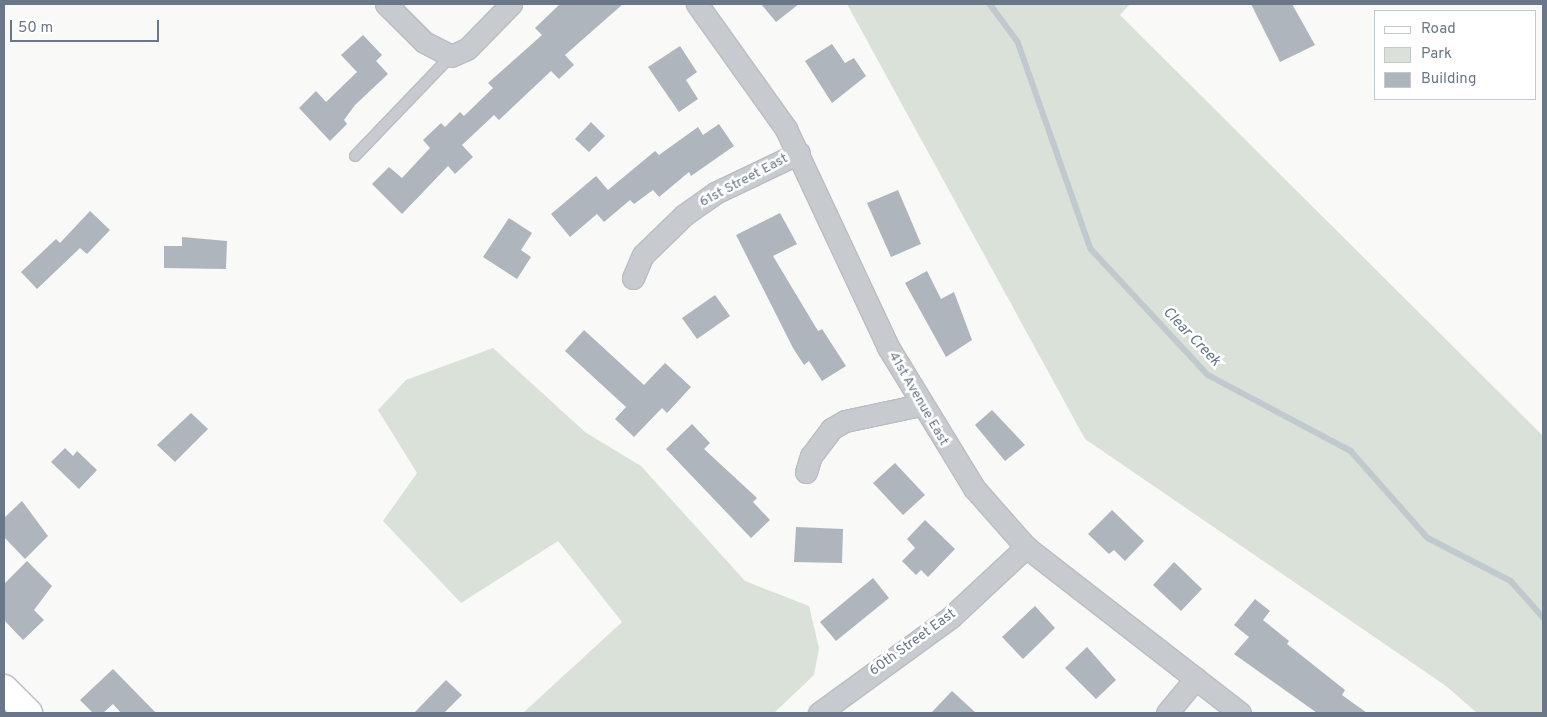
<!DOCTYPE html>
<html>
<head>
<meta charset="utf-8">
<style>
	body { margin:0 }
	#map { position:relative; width:1547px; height:717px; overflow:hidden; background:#f9f9f7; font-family:Overpass,sans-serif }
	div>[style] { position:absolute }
	.green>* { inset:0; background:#dae1d8 }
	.stream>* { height:5.5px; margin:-2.75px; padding:0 2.75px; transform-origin:2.75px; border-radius:2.75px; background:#c0c9ce }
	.building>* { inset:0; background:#aeb5bc }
	.roads { filter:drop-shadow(1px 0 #babec3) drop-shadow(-1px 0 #babec3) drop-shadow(0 1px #babec3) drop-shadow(0 -1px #babec3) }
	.lane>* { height:10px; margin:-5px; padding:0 5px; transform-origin:5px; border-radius:5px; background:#c7cace }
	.street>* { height:21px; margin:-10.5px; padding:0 10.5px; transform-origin:10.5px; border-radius:10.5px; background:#c7cace }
	.secondary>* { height:28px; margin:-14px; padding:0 14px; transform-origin:14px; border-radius:14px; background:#fff }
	span { translate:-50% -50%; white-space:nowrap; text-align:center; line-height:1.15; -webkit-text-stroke:5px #fff; paint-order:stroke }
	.street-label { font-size:14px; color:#697788 }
	.water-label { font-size:15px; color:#647783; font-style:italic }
	.frame { position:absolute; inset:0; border:5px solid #697788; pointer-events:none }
	.legend { position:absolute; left:1374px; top:10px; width:162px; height:90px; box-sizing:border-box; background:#fff; border:1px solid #c3c9cf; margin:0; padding:6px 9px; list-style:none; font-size:15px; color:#697788 }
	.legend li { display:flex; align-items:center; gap:10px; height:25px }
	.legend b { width:25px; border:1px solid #c3c9cf }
	.scale { position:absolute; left:10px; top:20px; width:149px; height:22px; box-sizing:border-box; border:2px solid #697788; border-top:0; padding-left:6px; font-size:15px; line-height:18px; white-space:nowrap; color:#697788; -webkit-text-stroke:4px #fff; paint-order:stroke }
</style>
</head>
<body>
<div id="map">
	<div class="green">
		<div style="clip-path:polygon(847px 4px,1130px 4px,1120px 15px,1543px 436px,1543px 713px,1477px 713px,1446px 686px,1085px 439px)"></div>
		<div style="clip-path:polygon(493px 348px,585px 432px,641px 466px,745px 581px,809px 606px,819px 648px,814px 675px,774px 713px,523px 713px,622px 622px,558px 541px,461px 603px,383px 521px,417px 473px,378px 410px,406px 380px)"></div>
	</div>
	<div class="stream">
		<div style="left:990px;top:4px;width:47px;rotate:53.6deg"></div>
		<div style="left:1018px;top:42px;width:219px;rotate:70.6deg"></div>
		<div style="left:1091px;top:249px;width:172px;rotate:47.1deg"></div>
		<div style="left:1208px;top:375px;width:162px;rotate:28deg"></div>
		<div style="left:1351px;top:451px;width:116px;rotate:48.5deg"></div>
		<div style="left:1428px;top:538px;width:93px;rotate:27.4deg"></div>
		<div style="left:1511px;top:581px;width:48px;rotate:48.4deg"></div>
	</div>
	<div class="building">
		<div style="clip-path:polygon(560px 4px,623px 4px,565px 55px,574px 65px,559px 79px,551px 71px,499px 120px,494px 115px,462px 145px,473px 157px,455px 174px,448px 166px,402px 214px,372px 184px,389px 167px,402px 178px,430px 148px,423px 140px,441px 123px,445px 127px,460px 112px,464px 116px,493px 88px,488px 83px,542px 35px,535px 28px)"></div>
		<div style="clip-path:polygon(761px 4px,799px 4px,776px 22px)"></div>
		<div style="clip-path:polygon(1251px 4px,1292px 4px,1315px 45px,1280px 62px)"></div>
		<div style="clip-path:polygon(363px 35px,382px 55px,376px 61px,388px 74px,355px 105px,344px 120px,347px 124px,330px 141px,299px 108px,316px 91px,326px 102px,357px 72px,341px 55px)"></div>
		<div style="clip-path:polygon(832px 44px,845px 63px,854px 58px,866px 76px,832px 103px,805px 61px)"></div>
		<div style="clip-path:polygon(680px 46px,697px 72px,686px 80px,698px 99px,679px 112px,648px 67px)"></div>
		<div style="clip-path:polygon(591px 122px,605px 136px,589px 152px,575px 139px)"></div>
		<div style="clip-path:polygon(719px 124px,734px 146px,691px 176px,689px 172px,659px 197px,653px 190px,634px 204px,630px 200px,604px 222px,597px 214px,570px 237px,551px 214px,596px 176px,608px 190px,655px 151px,659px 155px,698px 127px,703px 135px)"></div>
		<div style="clip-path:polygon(898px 190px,921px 244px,891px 257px,867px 203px)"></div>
		<div style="clip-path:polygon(90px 211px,110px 230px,87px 254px,80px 248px,37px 289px,21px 272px,56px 239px,60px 243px)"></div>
		<div style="clip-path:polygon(780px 213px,797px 244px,773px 256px,818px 331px,822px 329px,846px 366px,822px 381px,809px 361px,804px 365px,793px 348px,736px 235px)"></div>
		<div style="clip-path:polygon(509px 218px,532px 233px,521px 250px,531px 257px,517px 279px,483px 257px)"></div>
		<div style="clip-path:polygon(182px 237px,227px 241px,226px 269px,164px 268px,164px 246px,182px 246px)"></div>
		<div style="clip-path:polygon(927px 271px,941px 299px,954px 292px,972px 340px,946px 357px,905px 283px)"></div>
		<div style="clip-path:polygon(715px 295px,730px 316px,697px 339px,682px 318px)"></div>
		<div style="clip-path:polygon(584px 330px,644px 385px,665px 363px,691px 387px,667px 413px,662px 408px,634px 437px,615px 419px,626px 407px,565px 351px)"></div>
		<div style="clip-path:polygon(992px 410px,1025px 445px,1005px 461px,975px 425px)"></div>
		<div style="clip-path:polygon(191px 413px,208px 429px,175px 462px,157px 445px)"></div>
		<div style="clip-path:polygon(692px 424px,710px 443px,704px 449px,757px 498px,753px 502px,770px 520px,751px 538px,666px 449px)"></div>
		<div style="clip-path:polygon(65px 448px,73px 456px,77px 451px,97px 470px,79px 489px,51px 462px)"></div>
		<div style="clip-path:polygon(895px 463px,925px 495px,903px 515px,873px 483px)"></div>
		<div style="clip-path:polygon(22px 501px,48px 536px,25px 559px,4px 537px,4px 518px)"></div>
		<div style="clip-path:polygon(1112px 510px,1144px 541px,1125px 561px,1114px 550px,1109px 554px,1088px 534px)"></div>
		<div style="clip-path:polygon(925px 520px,955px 549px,928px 577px,921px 570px,916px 575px,902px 561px,915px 548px,907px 539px)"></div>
		<div style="clip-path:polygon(796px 527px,843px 529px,842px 563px,794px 562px)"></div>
		<div style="clip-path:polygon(27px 561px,52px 586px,34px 610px,44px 620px,23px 640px,4px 620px,4px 584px)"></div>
		<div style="clip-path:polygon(1174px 562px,1202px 589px,1181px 611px,1153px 585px)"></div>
		<div style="clip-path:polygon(873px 578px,889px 598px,836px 641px,820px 622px)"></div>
		<div style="clip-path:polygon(1255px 599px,1270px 611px,1263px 620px,1289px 641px,1287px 644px,1345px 690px,1342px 695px,1367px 713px,1317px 713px,1234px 654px,1249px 637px,1234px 625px)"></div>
		<div style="clip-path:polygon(1035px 606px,1055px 628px,1023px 659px,1002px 637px)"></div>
		<div style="clip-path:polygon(1087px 647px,1116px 680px,1096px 699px,1065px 668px)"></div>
		<div style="clip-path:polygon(113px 669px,156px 713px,121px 713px,113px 704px,103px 713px,93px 713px,80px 700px)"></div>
		<div style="clip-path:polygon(446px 680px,462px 695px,444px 713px,414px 713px)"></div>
		<div style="clip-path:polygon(952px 691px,976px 713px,931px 713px)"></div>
	</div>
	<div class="roads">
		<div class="lane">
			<div style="left:355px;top:156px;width:139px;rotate:-46.2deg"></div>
		</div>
		<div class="street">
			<div style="left:386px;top:4px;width:54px;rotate:45deg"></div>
			<div style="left:424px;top:42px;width:30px;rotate:27deg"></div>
			<div style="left:451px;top:56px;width:17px;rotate:-24deg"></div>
			<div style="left:467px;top:49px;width:63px;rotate:-45.6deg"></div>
			<div style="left:697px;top:4px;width:153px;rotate:54.5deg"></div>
			<div style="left:786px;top:129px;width:241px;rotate:64.9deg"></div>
			<div style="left:888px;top:347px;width:165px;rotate:58.6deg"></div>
			<div style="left:974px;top:488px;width:79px;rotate:48.6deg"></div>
			<div style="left:1026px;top:547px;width:271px;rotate:37.8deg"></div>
			<div style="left:633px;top:278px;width:25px;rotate:-67deg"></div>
			<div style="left:643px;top:255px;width:57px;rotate:-44.3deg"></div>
			<div style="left:684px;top:215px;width:38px;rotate:-35deg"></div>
			<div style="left:715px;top:193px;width:93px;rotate:-25.5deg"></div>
			<div style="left:806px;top:472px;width:17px;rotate:-73deg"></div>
			<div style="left:811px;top:456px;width:34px;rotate:-53deg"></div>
			<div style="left:831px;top:429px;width:16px;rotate:-30deg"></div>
			<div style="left:845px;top:421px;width:77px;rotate:-12deg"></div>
			<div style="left:819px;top:713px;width:163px;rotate:-36deg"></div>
			<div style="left:951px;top:617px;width:103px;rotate:-43deg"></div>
			<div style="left:1167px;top:713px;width:45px;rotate:-50.4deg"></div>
		</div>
		<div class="secondary">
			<div style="left:4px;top:689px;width:34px;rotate:45deg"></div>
		</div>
	</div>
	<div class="street-label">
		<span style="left:744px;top:181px;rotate:-28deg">61st Street East</span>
		<span style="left:918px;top:399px;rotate:60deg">41st Avenue East</span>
		<span style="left:913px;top:643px;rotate:-36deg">60th Street East</span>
	</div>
	<div class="water-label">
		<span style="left:1191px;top:337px;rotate:46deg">Clear Creek</span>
	</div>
	<div class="frame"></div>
	<ul class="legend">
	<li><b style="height:6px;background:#fff"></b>Road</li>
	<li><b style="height:14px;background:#dae1d8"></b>Park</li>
	<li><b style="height:14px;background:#aeb5bc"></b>Building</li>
	</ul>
	<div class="scale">50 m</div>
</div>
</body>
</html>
